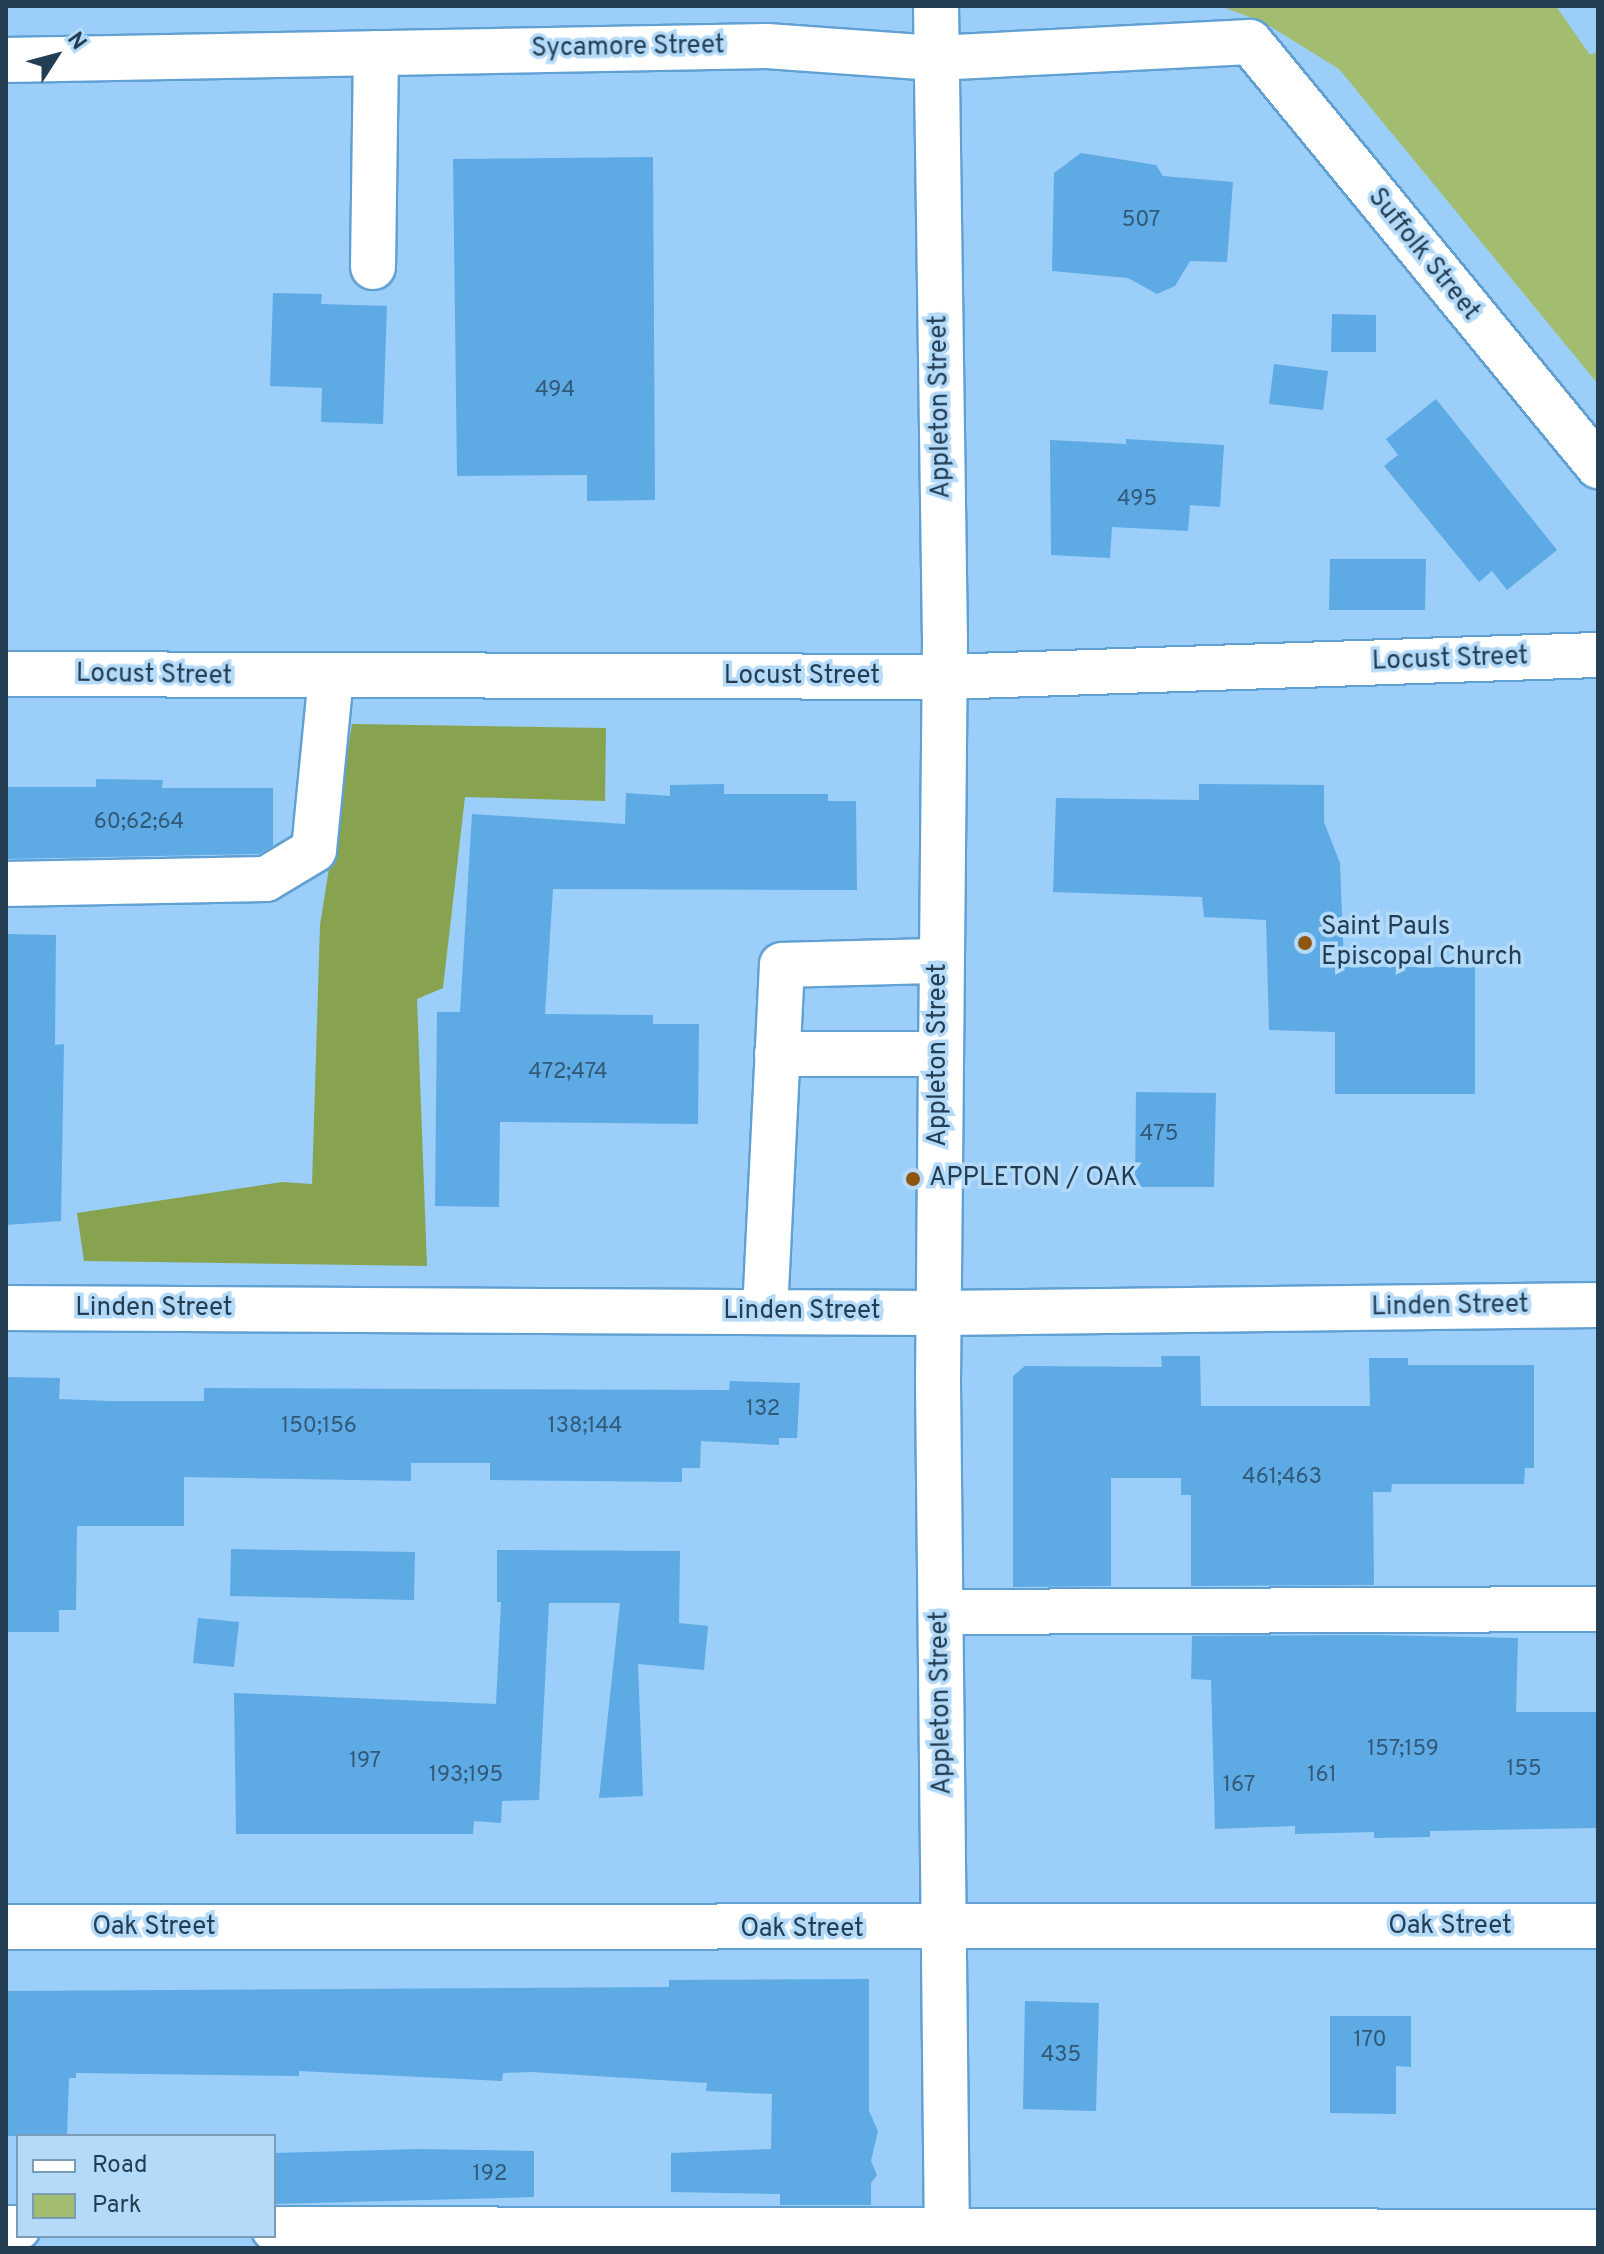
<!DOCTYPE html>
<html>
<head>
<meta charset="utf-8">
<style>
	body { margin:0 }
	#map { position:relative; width:1604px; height:2254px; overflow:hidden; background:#9bcef8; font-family:Overpass,sans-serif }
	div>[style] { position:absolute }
	.green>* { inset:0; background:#a3bd70 }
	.forest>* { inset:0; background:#88a34f }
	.building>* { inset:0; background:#5daae5 }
	.roads { filter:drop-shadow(2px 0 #60a0d2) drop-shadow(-2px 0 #60a0d2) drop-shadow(0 2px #60a0d2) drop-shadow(0 -2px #60a0d2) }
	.minor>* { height:44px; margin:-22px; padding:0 22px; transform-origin:22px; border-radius:22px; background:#fff }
	.major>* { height:44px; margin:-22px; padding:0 22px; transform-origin:22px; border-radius:22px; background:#fff }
	.dots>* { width:22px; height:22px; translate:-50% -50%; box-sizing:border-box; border:4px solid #b4dafa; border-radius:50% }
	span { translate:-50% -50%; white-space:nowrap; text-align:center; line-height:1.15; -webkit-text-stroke:7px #b4dafa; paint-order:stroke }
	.number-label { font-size:22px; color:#325978 }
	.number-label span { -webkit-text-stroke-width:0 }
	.street-label { font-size:26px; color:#233e53 }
	.poi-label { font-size:26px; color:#233e53 }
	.left { translate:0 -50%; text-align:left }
	.frame { position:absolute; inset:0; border:8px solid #233e53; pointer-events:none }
	.legend { position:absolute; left:16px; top:2134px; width:260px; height:104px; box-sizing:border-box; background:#b4dafa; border:2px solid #7a9cb7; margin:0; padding:10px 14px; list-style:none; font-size:24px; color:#233e53 }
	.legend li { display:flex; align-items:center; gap:16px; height:40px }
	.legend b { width:40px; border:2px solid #7a9cb7 }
	.north { position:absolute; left:16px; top:16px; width:80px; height:80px; -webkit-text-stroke:6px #b4dafa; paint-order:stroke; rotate:54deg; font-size:22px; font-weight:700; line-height:32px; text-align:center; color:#233e53 }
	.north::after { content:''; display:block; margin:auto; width:28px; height:36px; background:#233e53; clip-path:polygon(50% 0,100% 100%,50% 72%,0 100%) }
</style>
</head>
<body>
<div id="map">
	<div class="green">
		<div style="clip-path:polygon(1220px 6px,1556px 6px,1590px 55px,1598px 51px,1598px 384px,1339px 69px,1263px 22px)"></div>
	</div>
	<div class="forest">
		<div style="clip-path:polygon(352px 724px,606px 728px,605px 801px,465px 797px,443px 988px,417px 999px,427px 1266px,84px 1261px,77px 1213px,282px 1182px,312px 1184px,320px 925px)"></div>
	</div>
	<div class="building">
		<div style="clip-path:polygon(1081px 153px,1156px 165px,1163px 176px,1233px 182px,1227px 262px,1190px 261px,1175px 286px,1157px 294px,1128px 278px,1052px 271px,1054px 173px)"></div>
		<div style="clip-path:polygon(653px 157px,655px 500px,587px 501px,587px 475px,457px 476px,453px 159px)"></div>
		<div style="clip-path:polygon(273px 293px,322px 294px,321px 304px,387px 306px,383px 424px,321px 422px,322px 388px,270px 386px)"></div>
		<div style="clip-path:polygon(1332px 314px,1376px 315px,1376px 352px,1331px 352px)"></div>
		<div style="clip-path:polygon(1274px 364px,1328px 371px,1323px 410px,1269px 404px)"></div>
		<div style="clip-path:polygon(1436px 399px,1557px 550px,1507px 590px,1492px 571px,1479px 582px,1384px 466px,1398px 455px,1386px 439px)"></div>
		<div style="clip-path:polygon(1126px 439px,1224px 445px,1220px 507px,1190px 505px,1188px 531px,1112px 527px,1110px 558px,1051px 555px,1050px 440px,1126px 444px)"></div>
		<div style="clip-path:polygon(1330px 559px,1426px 559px,1425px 610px,1329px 610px)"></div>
		<div style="clip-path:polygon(96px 779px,163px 780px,162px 788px,273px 788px,273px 846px,259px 854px,6px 859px,6px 787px,96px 787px)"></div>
		<div style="clip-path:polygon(724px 784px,724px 794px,828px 794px,828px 801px,856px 801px,857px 890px,553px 889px,545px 1014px,653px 1015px,653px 1024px,699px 1024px,698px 1124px,500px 1122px,499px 1207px,435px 1206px,437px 1012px,460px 1012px,472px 814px,625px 824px,626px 793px,670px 796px,670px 785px)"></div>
		<div style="clip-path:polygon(1199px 784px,1324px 785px,1324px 822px,1340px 863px,1344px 967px,1475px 967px,1475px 1094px,1335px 1094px,1335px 1032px,1269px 1030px,1266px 920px,1204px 917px,1202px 897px,1053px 892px,1056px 798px,1199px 800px)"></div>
		<div style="clip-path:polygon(6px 934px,56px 935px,55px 1045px,64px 1044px,61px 1221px,6px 1225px)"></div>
		<div style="clip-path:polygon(1136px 1092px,1216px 1093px,1214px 1187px,1135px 1187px)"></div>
		<div style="clip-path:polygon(1161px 1356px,1200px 1356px,1201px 1406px,1370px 1406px,1369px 1358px,1408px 1358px,1408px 1365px,1534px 1365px,1534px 1468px,1525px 1468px,1524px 1484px,1392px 1484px,1391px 1492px,1373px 1492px,1374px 1585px,1191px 1586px,1191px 1495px,1181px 1495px,1181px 1478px,1111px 1478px,1111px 1586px,1013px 1587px,1013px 1376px,1025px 1366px,1162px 1367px)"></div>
		<div style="clip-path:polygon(6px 1377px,60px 1378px,59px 1399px,109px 1401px,204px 1401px,204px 1388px,729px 1390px,730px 1381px,800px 1383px,797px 1438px,779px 1438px,779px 1445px,701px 1441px,700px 1468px,682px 1468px,682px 1482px,490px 1480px,490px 1463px,411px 1463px,411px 1481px,184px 1477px,184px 1526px,77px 1526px,76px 1610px,59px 1610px,59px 1632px,6px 1632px)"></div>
		<div style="clip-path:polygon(231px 1549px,415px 1552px,414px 1600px,230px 1596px)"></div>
		<div style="clip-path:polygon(497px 1550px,680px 1551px,679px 1623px,708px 1626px,704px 1670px,638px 1664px,643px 1796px,599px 1798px,620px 1603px,549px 1603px,539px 1800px,502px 1801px,501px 1823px,474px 1821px,473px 1834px,236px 1834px,234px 1693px,496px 1704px,501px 1602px,497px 1602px)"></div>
		<div style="clip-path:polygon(198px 1618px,239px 1622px,234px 1667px,193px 1663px)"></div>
		<div style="clip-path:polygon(1374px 1635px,1518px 1638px,1516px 1712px,1598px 1712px,1598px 1828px,1430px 1831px,1430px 1837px,1374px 1838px,1374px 1832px,1295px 1834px,1295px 1826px,1215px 1829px,1211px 1680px,1191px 1679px,1192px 1636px)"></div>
		<div style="clip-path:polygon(869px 1979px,869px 2111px,878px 2131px,871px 2161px,877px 2175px,871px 2183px,871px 2205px,780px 2205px,780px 2194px,671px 2192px,671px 2153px,771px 2149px,772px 2094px,706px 2091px,707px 2083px,532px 2072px,503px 2073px,502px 2081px,299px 2071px,299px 2076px,76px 2073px,76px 2078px,69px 2078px,67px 2136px,6px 2136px,6px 1991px,669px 1987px,669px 1980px)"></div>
		<div style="clip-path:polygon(1025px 2001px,1099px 2003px,1096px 2111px,1023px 2109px)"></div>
		<div style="clip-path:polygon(1330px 2016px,1411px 2016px,1411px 2067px,1396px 2066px,1396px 2114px,1330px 2113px)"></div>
		<div style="clip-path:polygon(418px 2149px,534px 2151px,534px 2197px,274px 2204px,274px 2153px)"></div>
	</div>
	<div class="roads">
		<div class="minor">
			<div style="left:936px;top:6px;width:633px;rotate:89.19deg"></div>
			<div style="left:945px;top:639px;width:744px;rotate:90.54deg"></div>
			<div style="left:938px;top:1383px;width:865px;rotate:89.4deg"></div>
			<div style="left:6px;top:60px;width:761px;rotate:-1.05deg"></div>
			<div style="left:767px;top:46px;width:168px;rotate:4.1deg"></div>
			<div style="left:935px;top:58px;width:315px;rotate:-2.9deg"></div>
			<div style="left:1250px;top:42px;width:549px;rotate:50.62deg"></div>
			<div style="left:373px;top:267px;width:214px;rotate:-89.2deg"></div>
			<div style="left:6px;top:674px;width:938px;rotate:0.18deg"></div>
			<div style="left:944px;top:677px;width:654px;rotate:-1.93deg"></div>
			<div style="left:6px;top:884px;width:260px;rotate:-1.1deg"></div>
			<div style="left:266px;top:879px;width:56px;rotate:-31.1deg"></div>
			<div style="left:314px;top:850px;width:174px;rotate:-84.4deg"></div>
			<div style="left:777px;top:1054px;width:161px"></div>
			<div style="left:765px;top:1312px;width:347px;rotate:-87.2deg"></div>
			<div style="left:782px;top:965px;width:158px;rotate:-1.5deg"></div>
			<div style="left:941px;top:1612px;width:657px;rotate:-0.26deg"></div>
			<div style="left:6px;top:1927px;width:1592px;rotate:-0.04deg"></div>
			<div style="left:6px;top:2228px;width:12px"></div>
			<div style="left:274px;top:2229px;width:1324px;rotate:0.13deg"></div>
		</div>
		<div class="major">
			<div style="left:6px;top:1308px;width:932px;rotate:0.31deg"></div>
			<div style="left:938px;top:1313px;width:660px;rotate:-0.69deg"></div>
		</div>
	</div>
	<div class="dots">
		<div style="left:1305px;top:943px;background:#8f5611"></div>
		<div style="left:913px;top:1179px;background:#8f5611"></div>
	</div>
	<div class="number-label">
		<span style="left:1141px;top:221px">507</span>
		<span style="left:555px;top:391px">494</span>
		<span style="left:1137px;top:500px">495</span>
		<span style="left:139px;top:823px">60;62;64</span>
		<span style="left:568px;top:1073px">472;474</span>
		<span style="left:1159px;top:1135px">475</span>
		<span style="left:763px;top:1410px">132</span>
		<span style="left:319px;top:1427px">150;156</span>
		<span style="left:585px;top:1427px">138;144</span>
		<span style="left:1282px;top:1478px">461;463</span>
		<span style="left:1403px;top:1750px">157;159</span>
		<span style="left:365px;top:1762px">197</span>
		<span style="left:1524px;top:1770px">155</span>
		<span style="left:466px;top:1776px">193;195</span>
		<span style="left:1322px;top:1776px">161</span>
		<span style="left:1239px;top:1786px">167</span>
		<span style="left:1370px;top:2041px">170</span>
		<span style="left:1061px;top:2056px">435</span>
		<span style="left:490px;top:2175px">192</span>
	</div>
	<div class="street-label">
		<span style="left:628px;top:48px;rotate:-1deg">Sycamore Street</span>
		<span style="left:1423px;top:255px;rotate:51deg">Suffolk Street</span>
		<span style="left:941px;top:407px;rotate:-91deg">Appleton Street</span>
		<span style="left:1450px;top:660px;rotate:-2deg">Locust Street</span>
		<span style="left:154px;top:676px;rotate:1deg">Locust Street</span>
		<span style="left:802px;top:677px">Locust Street</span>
		<span style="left:939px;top:1055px;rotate:-90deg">Appleton Street</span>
		<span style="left:1450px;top:1307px;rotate:-1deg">Linden Street</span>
		<span style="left:154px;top:1309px">Linden Street</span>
		<span style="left:802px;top:1312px">Linden Street</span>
		<span style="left:942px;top:1703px;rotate:-91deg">Appleton Street</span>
		<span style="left:1450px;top:1927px">Oak Street</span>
		<span style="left:154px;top:1928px">Oak Street</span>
		<span style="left:802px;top:1930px">Oak Street</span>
	</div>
	<div class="poi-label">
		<span class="left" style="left:1321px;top:943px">Saint Pauls<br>Episcopal Church</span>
		<span class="left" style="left:929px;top:1179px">APPLETON / OAK</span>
	</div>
	<div class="frame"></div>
	<ul class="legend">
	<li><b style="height:10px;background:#fff"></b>Road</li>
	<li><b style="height:22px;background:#a3bd70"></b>Park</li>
	</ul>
	<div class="north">N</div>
</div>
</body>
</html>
